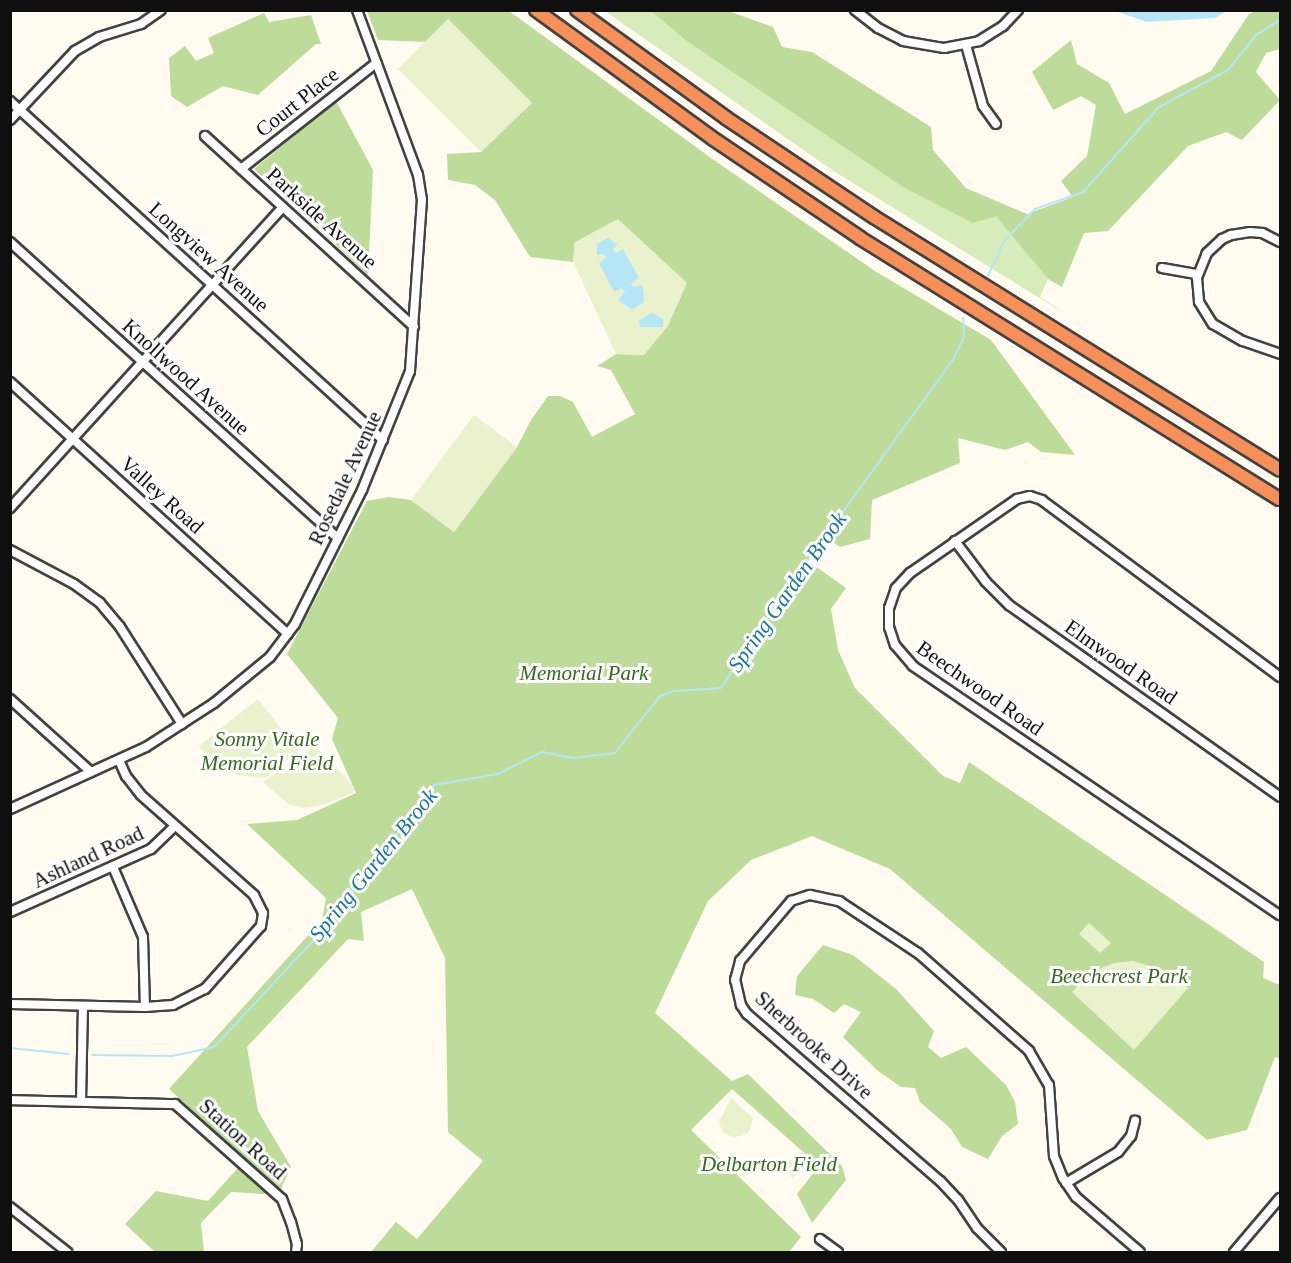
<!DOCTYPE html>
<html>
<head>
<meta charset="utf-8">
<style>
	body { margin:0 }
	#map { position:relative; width:1291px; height:1263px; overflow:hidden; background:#fffbf1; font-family:Georgia,serif }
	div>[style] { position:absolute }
	.green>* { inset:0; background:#d8ebba }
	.forest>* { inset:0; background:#bedc99 }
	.pitch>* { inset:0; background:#e9f2cc }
	.water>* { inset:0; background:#b5e6f7 }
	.stream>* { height:2px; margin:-1px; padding:0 1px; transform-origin:1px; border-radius:1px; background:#b5e6f7 }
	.roads { filter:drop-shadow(2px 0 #424242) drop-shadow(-2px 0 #424242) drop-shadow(0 2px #424242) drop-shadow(0 -2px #424242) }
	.minor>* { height:8px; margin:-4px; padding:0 4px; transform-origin:4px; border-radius:4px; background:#fff }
	.highway>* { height:12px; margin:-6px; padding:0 6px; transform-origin:6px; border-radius:6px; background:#f79058 }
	span { translate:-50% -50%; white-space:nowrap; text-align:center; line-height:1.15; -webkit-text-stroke:6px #fff; paint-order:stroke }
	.street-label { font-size:21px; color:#0f0f0f }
	.park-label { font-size:21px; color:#35691d; font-style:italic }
	.water-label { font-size:22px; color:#1575a5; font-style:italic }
	.frame { position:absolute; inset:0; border:12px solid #0f0f0f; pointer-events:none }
</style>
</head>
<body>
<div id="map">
	<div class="green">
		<div style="clip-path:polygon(605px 11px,651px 11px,684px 39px,996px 215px,1048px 279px,1040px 297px,1067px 315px,832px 170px)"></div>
	</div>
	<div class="forest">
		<div style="clip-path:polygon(367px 11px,509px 11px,711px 158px,875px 271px,991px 340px,1075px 455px,1041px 452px,1028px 442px,1005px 450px,958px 438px,960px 463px,872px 500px,870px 539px,840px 547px,825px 537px,808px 561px,846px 588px,831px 609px,838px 650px,855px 688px,943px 776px,960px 783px,969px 762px,1264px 962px,1263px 978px,1280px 985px,1280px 1059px,1275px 1057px,1247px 1130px,1207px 1140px,890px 869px,812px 836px,751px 860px,708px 901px,655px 1013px,732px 1081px,748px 1074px,842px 1166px,846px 1180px,812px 1223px,797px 1194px,819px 1166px,732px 1089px,691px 1130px,801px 1237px,789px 1252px,371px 1252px,396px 1222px,417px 1239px,483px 1161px,448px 1132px,445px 958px,412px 889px,361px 912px,364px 941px,348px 939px,247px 1047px,258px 1111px,291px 1167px,278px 1195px,231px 1192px,201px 1223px,204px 1252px,155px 1252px,125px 1224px,156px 1191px,208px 1201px,246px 1159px,169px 1089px,322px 920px,326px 898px,247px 824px,297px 820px,356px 793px,332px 739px,338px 718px,287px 654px,367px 501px,389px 497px,411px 500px,454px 532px,517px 447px,531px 420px,548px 396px,560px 396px,573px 402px,592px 437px,635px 414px,611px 370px,597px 366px,616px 354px,643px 355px,575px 242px,573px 262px,530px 257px,495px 200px,475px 185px,448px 180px,447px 154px,482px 152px,449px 19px,426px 42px,378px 40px)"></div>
		<div style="clip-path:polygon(651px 11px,728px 11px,773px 27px,782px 47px,812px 52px,931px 127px,933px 150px,966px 188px,1027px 214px,1073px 197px,1061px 181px,1087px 156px,1096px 105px,1081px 96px,1053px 110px,1032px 72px,1071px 40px,1077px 64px,1109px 83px,1125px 114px,1211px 71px,1249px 14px,1257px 11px,1280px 11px,1280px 49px,1266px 53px,1256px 72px,1280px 100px,1242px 140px,1226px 132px,1188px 146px,1108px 231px,1084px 233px,1062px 287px,1048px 279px,996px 216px,973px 223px,903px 187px,684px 39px)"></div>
		<div style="clip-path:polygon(264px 13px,269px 22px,311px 15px,321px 44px,316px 44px,258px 95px,223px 86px,187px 107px,171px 96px,169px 58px,185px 46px,196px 61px,214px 53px,208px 38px)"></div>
		<div style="clip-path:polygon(336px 101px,373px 170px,368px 275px,254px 169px)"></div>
		<div style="clip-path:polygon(823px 945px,853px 955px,896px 989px,934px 1031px,928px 1047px,941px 1058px,966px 1047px,1006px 1085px,1015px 1102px,1018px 1124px,1002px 1136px,988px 1159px,962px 1147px,951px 1129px,920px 1102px,915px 1088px,901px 1087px,878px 1071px,843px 1037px,861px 1012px,844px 1004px,834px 1013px,813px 999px,795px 995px,797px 976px)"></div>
	</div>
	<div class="pitch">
		<div style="clip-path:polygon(448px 19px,532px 103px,481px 152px,398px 69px)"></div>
		<div style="clip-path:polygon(618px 219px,687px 283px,668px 326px,644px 355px,616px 354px,573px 262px,575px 242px)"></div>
		<div style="clip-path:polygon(474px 415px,517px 447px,454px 532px,411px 500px)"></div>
		<div style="clip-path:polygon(258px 699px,299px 751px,266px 778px,238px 775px,220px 768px,199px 746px)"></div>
		<div style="clip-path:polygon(315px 746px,354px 787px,353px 793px,320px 806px,303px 808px,288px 804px,263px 782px)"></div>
		<div style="clip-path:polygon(1089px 923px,1111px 943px,1100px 953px,1079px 934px)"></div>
		<div style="clip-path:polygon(1133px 961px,1171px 972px,1188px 988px,1134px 1050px,1072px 992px,1091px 972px,1114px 963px)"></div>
		<div style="clip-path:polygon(731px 1098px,753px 1118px,750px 1131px,741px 1136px,732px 1137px,722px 1131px,719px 1122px)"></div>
		<div style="clip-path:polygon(801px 1151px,811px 1160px,792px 1178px,783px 1167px)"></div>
	</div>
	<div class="water">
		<div style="clip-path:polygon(1115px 11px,1227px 11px,1215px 18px,1147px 22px)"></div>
		<div style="clip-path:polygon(608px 238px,617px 244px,613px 249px,616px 253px,623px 249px,639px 278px,631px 283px,633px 287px,643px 285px,644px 302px,632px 310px,618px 300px,625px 292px,622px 288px,614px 292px,599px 263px,606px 258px,604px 254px,597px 255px,597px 244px)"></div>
		<div style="clip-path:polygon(652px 313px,663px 319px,663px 327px,640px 327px,639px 320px)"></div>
	</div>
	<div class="stream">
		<div style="left:988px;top:276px;width:38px;rotate:-65deg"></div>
		<div style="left:1004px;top:241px;width:45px;rotate:-45.9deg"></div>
		<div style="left:1035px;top:209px;width:51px;rotate:-19.5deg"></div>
		<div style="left:1083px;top:192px;width:114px;rotate:-48.2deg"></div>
		<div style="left:1159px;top:107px;width:78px;rotate:-28.2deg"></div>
		<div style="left:1228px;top:70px;width:45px;rotate:-51.3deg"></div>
		<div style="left:1256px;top:35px;width:28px;rotate:-32deg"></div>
		<div style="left:10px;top:1048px;width:59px;rotate:5.8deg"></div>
		<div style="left:92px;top:1055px;width:80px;rotate:0.7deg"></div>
		<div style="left:172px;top:1056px;width:43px;rotate:-12.1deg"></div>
		<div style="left:214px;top:1047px;width:163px;rotate:-47deg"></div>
		<div style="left:325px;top:928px;width:180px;rotate:-52.7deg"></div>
		<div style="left:434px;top:785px;width:65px;rotate:-9.8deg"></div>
		<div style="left:498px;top:774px;width:49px;rotate:-26.6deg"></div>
		<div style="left:542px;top:752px;width:32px;rotate:11deg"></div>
		<div style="left:573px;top:758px;width:42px;rotate:-6.8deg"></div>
		<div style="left:615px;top:753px;width:73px;rotate:-51.7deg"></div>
		<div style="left:660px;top:696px;width:15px;rotate:-20deg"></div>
		<div style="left:674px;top:691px;width:47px;rotate:-3.7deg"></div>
		<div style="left:721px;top:688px;width:105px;rotate:-56.6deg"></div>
		<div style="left:779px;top:600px;width:296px;rotate:-54.1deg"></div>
		<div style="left:953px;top:360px;width:26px;rotate:-65deg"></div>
		<div style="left:964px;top:336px;width:18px;rotate:-93deg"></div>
	</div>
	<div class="roads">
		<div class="minor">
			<div style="left:855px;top:10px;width:29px;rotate:38deg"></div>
			<div style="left:878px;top:28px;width:28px;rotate:27deg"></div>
			<div style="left:903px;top:41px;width:42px;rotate:9.7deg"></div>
			<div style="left:944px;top:48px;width:36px;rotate:-11deg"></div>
			<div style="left:979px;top:41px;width:28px;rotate:-32deg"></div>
			<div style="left:1003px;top:26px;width:22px;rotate:-47deg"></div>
			<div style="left:966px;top:45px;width:63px;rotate:74.4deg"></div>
			<div style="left:983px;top:106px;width:22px;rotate:54deg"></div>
			<div style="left:10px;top:101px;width:504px;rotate:42.27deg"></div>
			<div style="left:10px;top:120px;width:95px;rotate:-46.7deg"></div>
			<div style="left:75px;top:51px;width:28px;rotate:-30deg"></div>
			<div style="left:99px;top:37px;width:44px;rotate:-17.2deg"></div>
			<div style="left:141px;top:24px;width:24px;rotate:-35deg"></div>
			<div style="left:205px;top:136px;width:283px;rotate:42.4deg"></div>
			<div style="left:241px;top:169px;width:172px;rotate:-38.1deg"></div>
			<div style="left:10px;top:242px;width:442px;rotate:42.1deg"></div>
			<div style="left:1280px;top:242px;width:20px;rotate:-153deg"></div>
			<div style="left:1262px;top:233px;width:12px;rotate:-175deg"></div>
			<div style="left:1250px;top:232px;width:19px;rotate:171deg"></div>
			<div style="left:1231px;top:235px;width:10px;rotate:156deg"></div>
			<div style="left:1222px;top:239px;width:21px;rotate:137deg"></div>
			<div style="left:1207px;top:253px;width:27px;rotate:112deg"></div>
			<div style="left:1197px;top:278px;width:24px;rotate:85deg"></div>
			<div style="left:1199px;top:302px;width:26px;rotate:58deg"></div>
			<div style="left:1213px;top:324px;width:34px;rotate:30deg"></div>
			<div style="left:1243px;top:341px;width:39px;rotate:19deg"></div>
			<div style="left:1162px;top:268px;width:36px;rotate:10deg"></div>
			<div style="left:10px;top:382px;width:375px;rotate:42.2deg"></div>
			<div style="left:10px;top:508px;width:406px;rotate:-47.8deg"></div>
			<div style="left:955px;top:541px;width:51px;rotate:52.9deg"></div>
			<div style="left:986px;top:582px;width:33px;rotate:45deg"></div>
			<div style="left:1009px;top:605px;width:332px;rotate:35.3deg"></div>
			<div style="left:10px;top:550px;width:72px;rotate:28deg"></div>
			<div style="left:74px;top:584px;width:32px;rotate:36deg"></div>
			<div style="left:100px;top:603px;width:31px;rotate:50deg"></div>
			<div style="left:120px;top:627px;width:115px;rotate:57.4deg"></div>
			<div style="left:1280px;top:677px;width:297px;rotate:-143.4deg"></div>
			<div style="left:1042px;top:500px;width:13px;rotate:-162deg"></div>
			<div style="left:1030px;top:496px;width:13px;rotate:167deg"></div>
			<div style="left:1017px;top:499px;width:130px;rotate:145.3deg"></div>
			<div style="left:910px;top:573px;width:21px;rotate:133deg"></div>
			<div style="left:896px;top:588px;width:21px;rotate:109deg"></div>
			<div style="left:889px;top:608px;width:19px;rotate:90deg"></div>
			<div style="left:889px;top:627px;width:19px;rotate:72deg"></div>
			<div style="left:895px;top:645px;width:28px;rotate:49deg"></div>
			<div style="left:913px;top:666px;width:443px;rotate:34.2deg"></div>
			<div style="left:10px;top:699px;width:109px;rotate:42deg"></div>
			<div style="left:10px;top:809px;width:149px;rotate:-24.5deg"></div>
			<div style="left:146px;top:747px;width:81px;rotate:-32.9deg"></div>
			<div style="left:214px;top:703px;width:72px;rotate:-39.4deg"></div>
			<div style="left:270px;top:657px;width:41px;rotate:-52.9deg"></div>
			<div style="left:295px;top:624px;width:150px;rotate:-63.4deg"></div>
			<div style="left:362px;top:490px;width:128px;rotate:-68deg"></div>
			<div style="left:410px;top:371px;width:171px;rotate:-86deg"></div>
			<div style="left:422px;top:200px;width:25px;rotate:-99deg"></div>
			<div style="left:418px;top:175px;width:176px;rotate:-110.3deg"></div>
			<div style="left:113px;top:867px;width:76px;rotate:66.8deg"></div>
			<div style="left:143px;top:937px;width:70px;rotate:88.4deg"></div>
			<div style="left:10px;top:912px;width:154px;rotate:-24.1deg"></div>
			<div style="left:151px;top:849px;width:33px;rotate:-44deg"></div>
			<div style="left:10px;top:1004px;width:135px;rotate:1.3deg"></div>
			<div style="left:145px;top:1007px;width:28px;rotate:-4deg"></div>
			<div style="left:173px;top:1005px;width:36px;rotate:-27deg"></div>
			<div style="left:205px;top:989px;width:84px;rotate:-48.4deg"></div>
			<div style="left:261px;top:926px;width:13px;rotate:-81deg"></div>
			<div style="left:263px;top:913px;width:20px;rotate:-117deg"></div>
			<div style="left:254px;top:895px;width:151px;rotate:-138.5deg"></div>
			<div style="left:141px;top:795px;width:24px;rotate:-128deg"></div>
			<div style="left:126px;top:776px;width:17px;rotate:-114deg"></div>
			<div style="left:10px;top:1100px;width:165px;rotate:1.4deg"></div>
			<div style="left:175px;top:1104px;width:143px;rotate:41.6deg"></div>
			<div style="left:282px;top:1199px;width:25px;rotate:69deg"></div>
			<div style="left:291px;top:1222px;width:23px;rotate:75deg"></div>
			<div style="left:297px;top:1244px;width:8px;rotate:97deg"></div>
			<div style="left:81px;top:1101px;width:95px;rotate:-88.8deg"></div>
			<div style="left:1066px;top:1183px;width:61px;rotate:-30.8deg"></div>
			<div style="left:1118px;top:1152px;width:21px;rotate:-51deg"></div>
			<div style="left:1131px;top:1136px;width:16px;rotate:-75deg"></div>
			<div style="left:10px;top:1207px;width:73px;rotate:38.3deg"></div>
			<div style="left:820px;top:1239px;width:22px;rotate:36deg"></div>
			<div style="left:1001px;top:1252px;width:34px;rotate:-135deg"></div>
			<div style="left:977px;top:1228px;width:34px;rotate:-124deg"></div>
			<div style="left:958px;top:1200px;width:26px;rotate:-133deg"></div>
			<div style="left:940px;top:1181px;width:255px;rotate:-139.1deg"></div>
			<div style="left:747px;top:1014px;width:11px;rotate:-124deg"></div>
			<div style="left:741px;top:1005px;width:26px;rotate:-103deg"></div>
			<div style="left:735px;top:980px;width:20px;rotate:-75deg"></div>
			<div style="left:740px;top:961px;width:79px;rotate:-49.6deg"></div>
			<div style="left:791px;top:901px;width:20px;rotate:-18deg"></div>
			<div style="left:810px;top:895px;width:30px;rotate:12deg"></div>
			<div style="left:839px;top:901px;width:95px;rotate:33.4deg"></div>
			<div style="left:918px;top:953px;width:148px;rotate:41.4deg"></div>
			<div style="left:1029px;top:1051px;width:39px;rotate:60deg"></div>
			<div style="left:1049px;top:1085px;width:71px;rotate:86deg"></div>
			<div style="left:1054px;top:1156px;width:24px;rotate:68deg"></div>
			<div style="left:1063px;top:1178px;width:23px;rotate:56deg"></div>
			<div style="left:1076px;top:1197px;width:84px;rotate:40.7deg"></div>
			<div style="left:1234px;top:1252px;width:71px;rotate:-49.6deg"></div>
		</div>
		<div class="highway">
			<div style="left:536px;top:10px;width:218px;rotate:36deg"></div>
			<div style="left:712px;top:138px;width:179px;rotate:34deg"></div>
			<div style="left:860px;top:238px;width:494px;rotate:31.9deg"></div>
			<div style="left:577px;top:10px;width:184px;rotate:35.9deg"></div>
			<div style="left:726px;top:118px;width:178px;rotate:33.8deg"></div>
			<div style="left:874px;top:217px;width:478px;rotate:31.9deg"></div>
		</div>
	</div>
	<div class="street-label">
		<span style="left:297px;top:102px;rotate:-38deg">Court Place</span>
		<span style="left:322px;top:218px;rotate:42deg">Parkside Avenue</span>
		<span style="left:209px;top:257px;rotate:42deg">Longview Avenue</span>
		<span style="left:186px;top:377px;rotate:42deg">Knollwood Avenue</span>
		<span style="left:345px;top:478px;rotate:-65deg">Rosedale Avenue</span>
		<span style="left:162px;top:495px;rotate:42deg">Valley Road</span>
		<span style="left:1121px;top:662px;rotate:35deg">Elmwood Road</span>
		<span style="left:980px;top:688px;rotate:35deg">Beechwood Road</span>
		<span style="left:88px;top:857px;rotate:-25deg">Ashland Road</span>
		<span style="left:814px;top:1045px;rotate:42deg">Sherbrooke Drive</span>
		<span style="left:243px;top:1139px;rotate:42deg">Station Road</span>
	</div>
	<div class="park-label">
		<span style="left:584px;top:673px">Memorial Park</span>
		<span style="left:267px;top:751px">Sonny Vitale<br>Memorial Field</span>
		<span style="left:1119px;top:976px">Beechcrest Park</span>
		<span style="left:769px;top:1164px">Delbarton Field</span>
	</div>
	<div class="water-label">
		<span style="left:787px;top:592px;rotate:-55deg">Spring Garden Brook</span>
		<span style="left:373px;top:865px;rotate:-51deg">Spring Garden Brook</span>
	</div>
	<div class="frame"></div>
</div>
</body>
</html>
